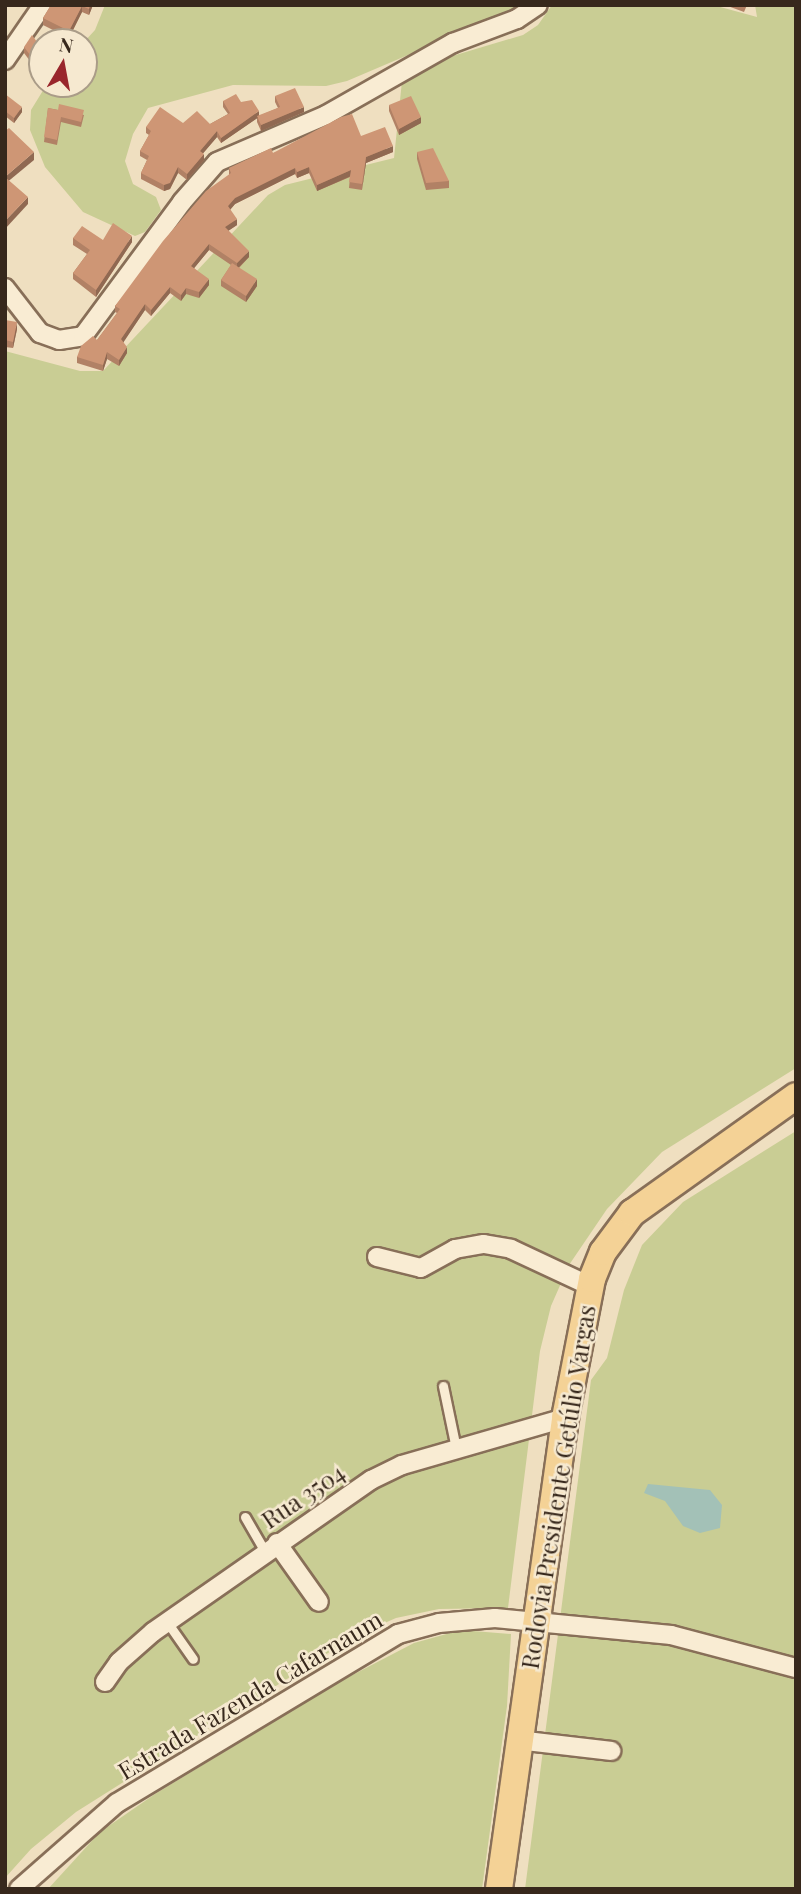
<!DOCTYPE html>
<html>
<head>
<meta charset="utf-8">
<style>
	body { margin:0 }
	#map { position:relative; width:801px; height:1894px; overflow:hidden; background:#efdfc0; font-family:"Playfair Display",serif }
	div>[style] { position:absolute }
	.green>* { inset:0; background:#c9cd94 }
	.water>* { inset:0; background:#a3c1b7 }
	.roads { filter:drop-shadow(2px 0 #886f58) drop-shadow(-2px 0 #886f58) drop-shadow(0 2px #886f58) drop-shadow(0 -2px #886f58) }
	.lane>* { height:9px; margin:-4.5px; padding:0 4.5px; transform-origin:4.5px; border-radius:4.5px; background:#f9ecd3 }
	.street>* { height:18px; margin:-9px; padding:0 9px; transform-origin:9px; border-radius:9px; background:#f9ecd3 }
	.primary>* { height:26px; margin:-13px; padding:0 13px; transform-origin:13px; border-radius:13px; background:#f4d296 }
	.wall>* { inset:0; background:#b18165 }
	.shaded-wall>* { inset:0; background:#906952 }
	.building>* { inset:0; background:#ce9675 }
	span { translate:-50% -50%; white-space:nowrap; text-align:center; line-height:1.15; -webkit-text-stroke:5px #f6e9d0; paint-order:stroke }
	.street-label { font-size:24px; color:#37281c }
	.frame { position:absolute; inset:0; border:7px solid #37281c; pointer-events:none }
	.north { position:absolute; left:28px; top:28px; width:70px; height:70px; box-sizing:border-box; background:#f6e9d0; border:2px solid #aa9c88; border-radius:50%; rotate:10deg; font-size:19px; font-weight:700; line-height:28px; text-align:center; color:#37281c }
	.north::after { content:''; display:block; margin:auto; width:24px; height:32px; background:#99262c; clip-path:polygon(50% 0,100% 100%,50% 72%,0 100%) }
</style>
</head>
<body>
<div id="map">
	<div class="green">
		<div style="clip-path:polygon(105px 5px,525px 5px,347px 81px,326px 86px,233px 85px,148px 108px,133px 134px,125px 161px,133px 184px,156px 197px,161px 210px,145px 232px,135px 236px,83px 212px,45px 167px,30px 130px,31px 110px,47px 84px,84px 84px,84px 42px,95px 30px)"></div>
		<div style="clip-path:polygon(552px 5px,713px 5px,757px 17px,755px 5px,796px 5px,796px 1068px,662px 1152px,607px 1209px,569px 1265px,551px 1306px,540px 1351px,508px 1608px,439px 1609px,396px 1618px,355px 1636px,76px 1812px,31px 1849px,5px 1878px,5px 351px,80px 371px,103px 371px,268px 195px,285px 185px,394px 158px,402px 81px,449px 57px,523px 35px,538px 25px)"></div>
		<div style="clip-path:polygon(796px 1131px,796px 1889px,525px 1889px,591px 1380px,607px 1358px,624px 1290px,642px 1245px,683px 1202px)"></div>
		<div style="clip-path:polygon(461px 1630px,511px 1634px,507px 1706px,482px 1889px,48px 1889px,100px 1832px,155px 1794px,339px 1682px,414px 1643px)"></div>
	</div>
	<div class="water">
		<div style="clip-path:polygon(648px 1484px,710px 1490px,722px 1505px,720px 1528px,700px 1533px,683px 1526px,665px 1501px,644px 1493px)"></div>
	</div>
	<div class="roads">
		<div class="lane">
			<div style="left:443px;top:1386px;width:63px;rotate:78.2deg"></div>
			<div style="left:245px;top:1517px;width:39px;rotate:60deg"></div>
			<div style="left:167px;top:1622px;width:45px;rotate:54.9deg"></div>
		</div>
		<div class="street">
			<div style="left:5px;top:60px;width:67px;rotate:-55.4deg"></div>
			<div style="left:5px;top:288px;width:57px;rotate:52.1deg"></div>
			<div style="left:40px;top:333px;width:20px;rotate:20deg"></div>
			<div style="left:59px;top:340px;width:24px;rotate:-9deg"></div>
			<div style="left:83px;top:336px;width:167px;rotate:-53.5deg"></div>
			<div style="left:182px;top:202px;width:53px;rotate:-48.8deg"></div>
			<div style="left:217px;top:162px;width:119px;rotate:-23.3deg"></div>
			<div style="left:326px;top:115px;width:146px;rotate:-29.6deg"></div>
			<div style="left:453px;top:43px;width:68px;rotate:-20.6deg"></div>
			<div style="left:517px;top:19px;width:25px;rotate:-34deg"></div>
			<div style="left:377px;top:1257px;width:45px;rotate:14deg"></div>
			<div style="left:421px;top:1268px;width:39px;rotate:-29deg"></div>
			<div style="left:455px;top:1249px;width:29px;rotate:-10deg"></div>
			<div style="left:484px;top:1244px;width:27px;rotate:10deg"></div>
			<div style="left:511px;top:1249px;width:87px;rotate:25.1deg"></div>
			<div style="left:277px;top:1543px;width:72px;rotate:54.6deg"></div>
			<div style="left:105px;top:1682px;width:24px;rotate:-55deg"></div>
			<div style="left:119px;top:1662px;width:45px;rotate:-41.4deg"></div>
			<div style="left:153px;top:1632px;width:266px;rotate:-34.9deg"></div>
			<div style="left:371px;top:1480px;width:34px;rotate:-26deg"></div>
			<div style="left:402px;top:1465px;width:170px;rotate:-16.1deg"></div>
			<div style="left:518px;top:1740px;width:94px;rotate:6.7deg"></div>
			<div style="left:19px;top:1889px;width:130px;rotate:-41.3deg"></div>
			<div style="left:117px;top:1803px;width:328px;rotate:-31deg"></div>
			<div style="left:398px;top:1634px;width:42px;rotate:-15deg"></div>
			<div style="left:439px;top:1623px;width:56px;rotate:-5.1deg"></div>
			<div style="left:495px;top:1618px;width:177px;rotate:5.5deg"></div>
			<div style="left:671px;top:1635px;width:129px;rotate:14.8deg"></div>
		</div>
		<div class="primary">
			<div style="left:499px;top:1889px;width:476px;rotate:-82deg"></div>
			<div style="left:565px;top:1418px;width:142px;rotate:-79deg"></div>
			<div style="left:592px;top:1279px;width:29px;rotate:-68deg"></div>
			<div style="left:603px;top:1252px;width:49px;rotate:-53.4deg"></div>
			<div style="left:632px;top:1213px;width:201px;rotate:-35.5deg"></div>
		</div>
	</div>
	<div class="wall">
		<div style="clip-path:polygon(51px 5px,93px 5px,89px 15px,82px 12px,69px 38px,43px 25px,43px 18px)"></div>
		<div style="clip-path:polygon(725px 5px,747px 5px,744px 12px)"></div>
		<div style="clip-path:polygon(24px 47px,42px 49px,33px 65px,24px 53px)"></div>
		<div style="clip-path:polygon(5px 94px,22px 112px,14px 123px,5px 116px)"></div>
		<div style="clip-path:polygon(275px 96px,304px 112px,261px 131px,257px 122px,257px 118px,221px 143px,217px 137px,203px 153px,204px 160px,187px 180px,178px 173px,170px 189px,164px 191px,141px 179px,141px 173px,147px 160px,140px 156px,140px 151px,149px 135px,146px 133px,146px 127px,183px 123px,210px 124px,228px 114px,223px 107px,223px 101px,241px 102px,259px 116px,278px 108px,275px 102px)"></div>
		<div style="clip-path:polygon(389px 105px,421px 123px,399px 135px,389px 111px)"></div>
		<div style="clip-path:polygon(48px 108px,84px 115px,81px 127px,61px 122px,57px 145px,44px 142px)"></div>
		<div style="clip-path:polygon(361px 136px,393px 152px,366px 163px,362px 190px,349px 188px,350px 177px,317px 191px,309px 173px,297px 178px,295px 174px,235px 204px,230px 210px,237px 225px,228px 231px,249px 257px,239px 268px,257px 286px,246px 302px,221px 286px,221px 280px,231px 265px,209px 250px,194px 268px,209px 285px,199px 298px,186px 294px,181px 301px,170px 293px,151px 316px,145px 310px,123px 342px,127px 353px,119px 366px,107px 359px,103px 371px,77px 363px,77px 357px,97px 340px,117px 313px,115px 312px,115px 306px,229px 175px,229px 168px,273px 153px)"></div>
		<div style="clip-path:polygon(417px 152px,449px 181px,449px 188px,426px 190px,417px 159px)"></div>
		<div style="clip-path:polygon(73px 238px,132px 242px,96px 297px,73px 279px,73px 273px,87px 254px,73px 245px)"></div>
		<div style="clip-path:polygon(5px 320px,17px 329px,13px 348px,5px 347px)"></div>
	</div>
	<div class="shaded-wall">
		<div style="clip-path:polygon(90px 5px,93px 5px,89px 15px,89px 9px)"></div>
		<div style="clip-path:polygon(82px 6px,82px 12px,69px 38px,69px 31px)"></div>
		<div style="clip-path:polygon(42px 52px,42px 58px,33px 65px,33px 59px)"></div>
		<div style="clip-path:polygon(22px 107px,22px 112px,14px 123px,14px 118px)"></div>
		<div style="clip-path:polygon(304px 107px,304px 112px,261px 131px,261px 125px)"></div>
		<div style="clip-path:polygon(259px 111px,259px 117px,221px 143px,221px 138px)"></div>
		<div style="clip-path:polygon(421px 117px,421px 123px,399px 135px,399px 129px)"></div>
		<div style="clip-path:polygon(217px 131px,217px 137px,200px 157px,200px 151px)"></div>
		<div style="clip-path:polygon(393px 146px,393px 152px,366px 163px,362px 190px,366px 157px)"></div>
		<div style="clip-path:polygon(34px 152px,34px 160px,5px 184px,5px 177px)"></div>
		<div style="clip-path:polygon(204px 154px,204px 160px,187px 180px,187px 174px)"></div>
		<div style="clip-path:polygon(178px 167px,178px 173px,170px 189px,164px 191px,164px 185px)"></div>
		<div style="clip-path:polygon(309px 167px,309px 173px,297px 178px,297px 172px)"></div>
		<div style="clip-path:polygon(295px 168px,295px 174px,235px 204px,228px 212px,228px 206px,235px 198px)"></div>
		<div style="clip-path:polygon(351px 170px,351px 176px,317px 191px,317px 185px)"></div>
		<div style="clip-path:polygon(28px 197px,28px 204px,5px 229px,5px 221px)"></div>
		<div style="clip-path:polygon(237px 219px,237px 225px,225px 233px,225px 227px)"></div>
		<div style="clip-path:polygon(132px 236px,132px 242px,96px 297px,96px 290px)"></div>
		<div style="clip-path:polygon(209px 244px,209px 250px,191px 272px,191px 266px)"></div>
		<div style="clip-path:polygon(249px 251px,249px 257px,237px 269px,237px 263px)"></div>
		<div style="clip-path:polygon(209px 279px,209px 285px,199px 298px,199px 292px)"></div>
		<div style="clip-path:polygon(257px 279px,257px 286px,246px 302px,246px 296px)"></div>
		<div style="clip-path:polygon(170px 287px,170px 293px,151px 316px,151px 310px)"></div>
		<div style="clip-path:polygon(186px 288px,186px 294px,181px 301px,181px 295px)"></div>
		<div style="clip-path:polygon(145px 304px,145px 310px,121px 346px,121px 339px)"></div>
		<div style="clip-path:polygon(17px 322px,17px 329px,13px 348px,13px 342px)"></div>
		<div style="clip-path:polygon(127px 347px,127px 353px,119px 366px,119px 360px)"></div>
		<div style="clip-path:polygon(107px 352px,107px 359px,103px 371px,103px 365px)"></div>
	</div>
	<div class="building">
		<div style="clip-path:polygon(51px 5px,90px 5px,89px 9px,82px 6px,69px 31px,43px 18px)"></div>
		<div style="clip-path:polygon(32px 35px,42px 49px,42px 52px,33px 59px,24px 47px)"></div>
		<div style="clip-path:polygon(295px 88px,304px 107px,261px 125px,257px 116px,280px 107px,275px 96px)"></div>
		<div style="clip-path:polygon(5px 94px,22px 107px,14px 118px,5px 111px)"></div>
		<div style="clip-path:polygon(236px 94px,241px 102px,252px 100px,259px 111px,221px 138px,217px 131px,200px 151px,204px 154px,187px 174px,178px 167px,170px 183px,164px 185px,141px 173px,149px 156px,140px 151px,151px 131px,146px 127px,160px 107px,183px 123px,197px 111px,210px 124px,230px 113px,223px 101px)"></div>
		<div style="clip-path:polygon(411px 96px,421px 117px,399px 129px,389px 105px)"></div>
		<div style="clip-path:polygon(59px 104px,84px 110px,81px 122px,61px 117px,57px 140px,44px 137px,48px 108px,58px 110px)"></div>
		<div style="clip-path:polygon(352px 114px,361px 136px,385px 127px,393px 146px,366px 157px,362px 184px,349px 182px,351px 170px,317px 185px,309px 167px,297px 172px,295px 168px,235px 198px,228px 206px,237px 219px,225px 227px,249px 251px,237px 263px,209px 244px,191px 266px,209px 279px,199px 292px,186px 288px,181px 295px,170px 287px,151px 310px,145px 304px,121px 339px,127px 347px,119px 360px,107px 352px,103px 365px,77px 357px,81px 346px,93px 336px,97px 340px,120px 309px,115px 306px,163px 241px,206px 191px,231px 173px,229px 168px,271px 148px,273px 153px,341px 117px)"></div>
		<div style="clip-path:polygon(9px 128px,34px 152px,5px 177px,28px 197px,5px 221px,5px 131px)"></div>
		<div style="clip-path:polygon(433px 148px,449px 181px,426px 183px,417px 152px)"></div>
		<div style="clip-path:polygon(113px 223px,132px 236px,96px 290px,73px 273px,90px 250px,73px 238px,82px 226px,103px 240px)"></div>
		<div style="clip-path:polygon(232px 263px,257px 279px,246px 296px,221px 280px)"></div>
		<div style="clip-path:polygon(5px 320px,17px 322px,13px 342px,5px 340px)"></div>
	</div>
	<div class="street-label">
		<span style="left:558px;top:1487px;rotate:-81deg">Rodovia Presidente Getúlio Vargas</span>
		<span style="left:303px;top:1496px;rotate:-34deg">Rua 3504</span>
		<span style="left:250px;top:1695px;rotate:-31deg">Estrada Fazenda Cafarnaum</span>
	</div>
	<div class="frame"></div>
	<div class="north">N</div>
</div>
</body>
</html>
